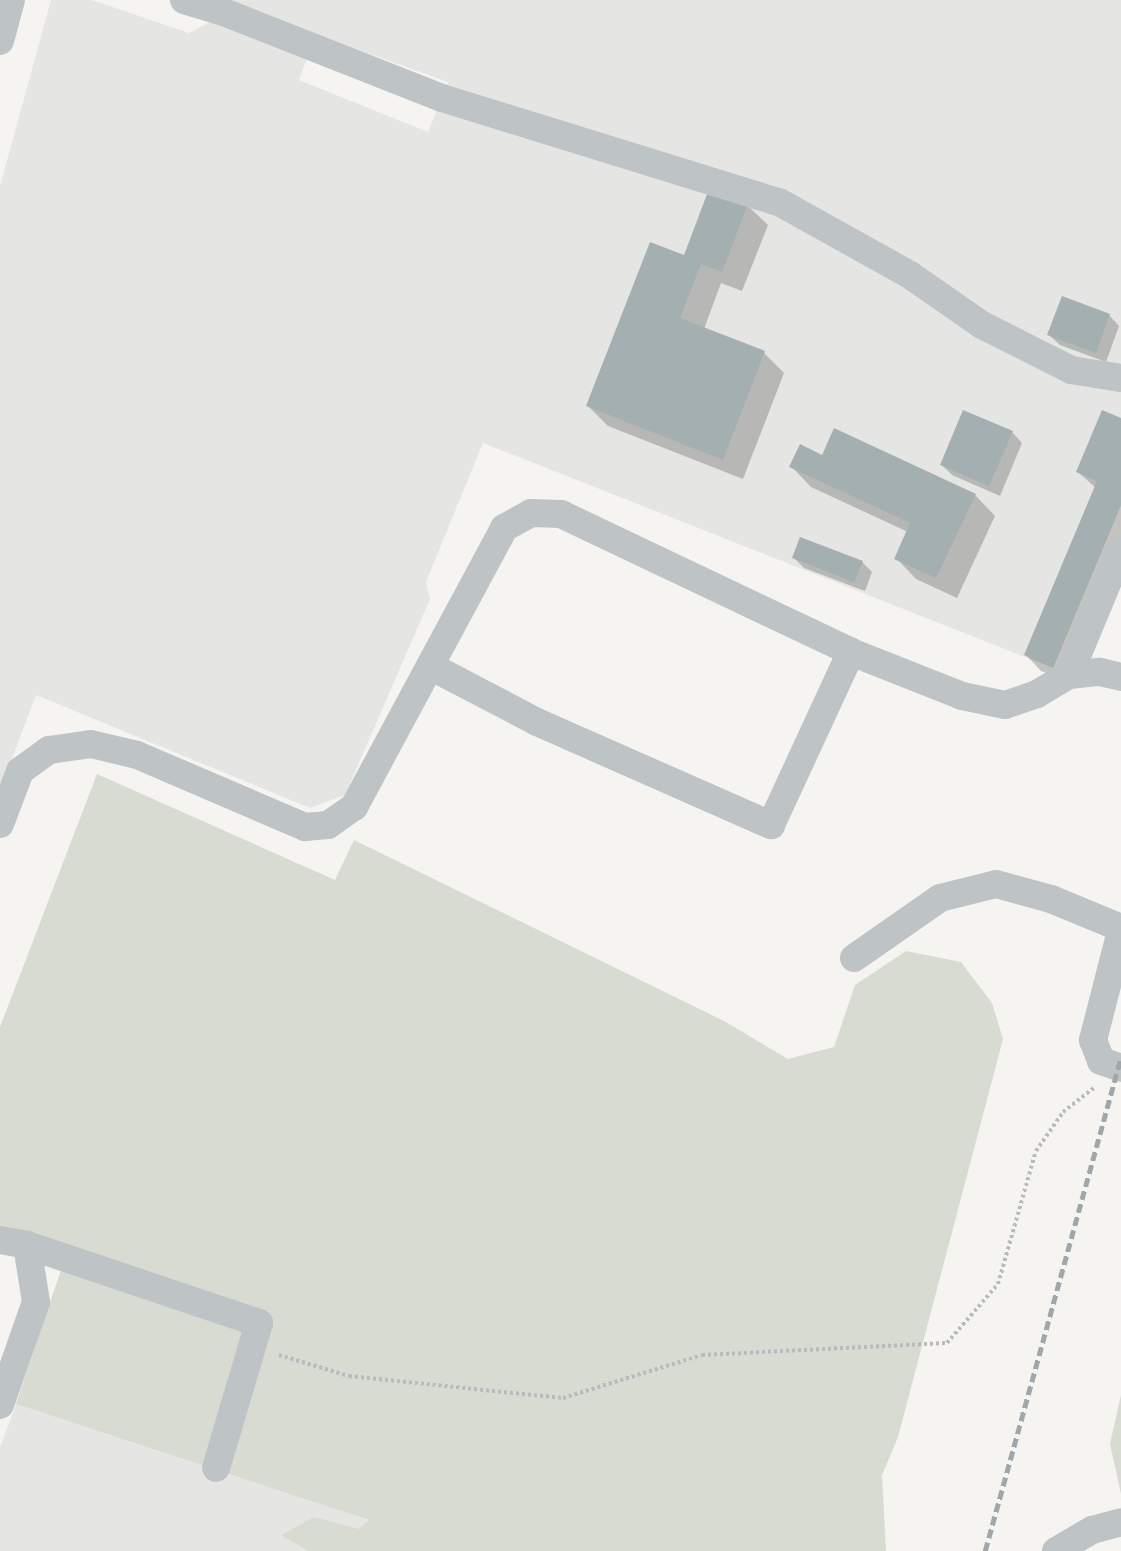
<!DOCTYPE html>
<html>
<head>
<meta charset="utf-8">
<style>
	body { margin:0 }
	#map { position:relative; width:1121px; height:1551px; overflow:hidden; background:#f5f4f1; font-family:"PT Sans",sans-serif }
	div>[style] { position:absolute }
	.built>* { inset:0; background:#e5e6e4 }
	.green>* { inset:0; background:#d7dbd2 }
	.shadow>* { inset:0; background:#0003 }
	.building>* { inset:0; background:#a4afb2 }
	.path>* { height:4px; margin-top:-2px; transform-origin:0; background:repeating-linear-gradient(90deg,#b8bbbd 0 3px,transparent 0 6px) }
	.minor>* { height:28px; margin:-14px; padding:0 14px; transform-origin:14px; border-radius:14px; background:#bec3c5 }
	.rail>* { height:4.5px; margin-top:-2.25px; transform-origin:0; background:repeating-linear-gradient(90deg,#9fa7aa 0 9px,transparent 0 13.5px) }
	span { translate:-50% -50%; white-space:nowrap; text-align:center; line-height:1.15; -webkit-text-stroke:6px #fff; paint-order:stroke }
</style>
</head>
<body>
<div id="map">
	<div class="built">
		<div style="clip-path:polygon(51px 0,92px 0,189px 33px,218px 18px,308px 56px,299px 80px,428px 132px,448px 82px,219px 0,1121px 0,1121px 505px,1053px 668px,483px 443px,426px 582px,430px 599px,345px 795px,310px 808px,36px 695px,0 790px,0 186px)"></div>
		<div style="clip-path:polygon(16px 1404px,243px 1477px,458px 1551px,0 1551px,0 1448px)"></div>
	</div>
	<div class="green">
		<div style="clip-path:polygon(97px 774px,335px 880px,354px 840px,724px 1021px,788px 1059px,834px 1047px,855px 985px,906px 951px,961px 962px,992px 1003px,1003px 1039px,898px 1437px,882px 1475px,886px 1551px,308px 1551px,281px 1535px,314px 1517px,359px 1529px,369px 1520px,16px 1404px,63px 1264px,0 1243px,0 1027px)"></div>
		<div style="clip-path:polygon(1121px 1395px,1121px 1494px,1110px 1444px)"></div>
	</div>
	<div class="shadow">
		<div style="clip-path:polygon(747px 205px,768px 225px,742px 291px,721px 283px,704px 329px,764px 353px,784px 373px,743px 479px,608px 426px,588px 406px,684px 257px)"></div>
		<div style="clip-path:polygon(1109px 315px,1119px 326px,1106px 362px,1060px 345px,1049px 335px)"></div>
		<div style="clip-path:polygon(1121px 419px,1121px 557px,1069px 682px,1041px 671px,1026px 655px,1096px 488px,1078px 472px)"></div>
		<div style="clip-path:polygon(1012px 432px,1022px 443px,1000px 496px,952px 475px,942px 465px)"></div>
		<div style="clip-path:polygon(823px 457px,975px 495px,995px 516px,957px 598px,916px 579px,896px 558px,908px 532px,811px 487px,791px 466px)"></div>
		<div style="clip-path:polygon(794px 558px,862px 562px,872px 572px,865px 591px,804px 568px)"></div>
	</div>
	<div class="building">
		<div style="clip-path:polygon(709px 189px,748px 204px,722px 272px,701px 264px,680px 318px,765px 351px,723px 460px,586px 406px,650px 242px,684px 255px)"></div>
		<div style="clip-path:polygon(1062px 296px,1110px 314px,1096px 353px,1047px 335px)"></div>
		<div style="clip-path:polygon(963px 410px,1013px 431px,989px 486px,940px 465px)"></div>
		<div style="clip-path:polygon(1102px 410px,1121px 418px,1121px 505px,1053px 668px,1024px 655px,1097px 481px,1076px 472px)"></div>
		<div style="clip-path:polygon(834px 428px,976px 494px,936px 578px,894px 559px,910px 523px,789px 467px,800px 444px,822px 455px)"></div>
		<div style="clip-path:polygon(800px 537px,863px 561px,854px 582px,792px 558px)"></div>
	</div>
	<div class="path">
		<div style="left:279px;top:1355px;width:73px;rotate:16.7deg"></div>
		<div style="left:349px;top:1376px;width:215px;rotate:5.9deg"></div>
		<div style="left:563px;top:1398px;width:145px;rotate:-17.2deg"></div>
		<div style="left:702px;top:1355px;width:245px;rotate:-2.8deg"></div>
		<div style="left:947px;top:1343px;width:78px;rotate:-49.2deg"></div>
		<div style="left:998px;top:1284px;width:138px;rotate:-74.1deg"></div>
		<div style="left:1036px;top:1151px;width:47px;rotate:-55.3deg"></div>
		<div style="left:1063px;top:1112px;width:39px;rotate:-38deg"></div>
	</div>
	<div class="minor">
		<div style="left:184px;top:0;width:39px;rotate:17deg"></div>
		<div style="left:221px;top:11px;width:238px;rotate:21.5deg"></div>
		<div style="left:442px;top:98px;width:353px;rotate:17.2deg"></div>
		<div style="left:779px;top:202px;width:150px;rotate:29.1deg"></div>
		<div style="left:910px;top:275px;width:88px;rotate:34.8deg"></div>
		<div style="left:982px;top:325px;width:100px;rotate:26.8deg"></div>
		<div style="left:1071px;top:370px;width:51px;rotate:9.1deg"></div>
		<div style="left:0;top:41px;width:42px;rotate:-75deg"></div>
		<div style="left:430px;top:666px;width:121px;rotate:27.6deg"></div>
		<div style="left:537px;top:722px;width:256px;rotate:23.8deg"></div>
		<div style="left:771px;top:825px;width:191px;rotate:-65.2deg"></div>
		<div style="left:1069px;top:675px;width:135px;rotate:-67.4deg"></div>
		<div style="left:0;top:824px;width:57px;rotate:-69.3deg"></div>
		<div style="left:20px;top:771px;width:36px;rotate:-36deg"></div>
		<div style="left:49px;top:750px;width:42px;rotate:-8.1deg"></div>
		<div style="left:91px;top:744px;width:47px;rotate:13.4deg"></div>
		<div style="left:137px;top:755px;width:183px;rotate:23.2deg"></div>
		<div style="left:305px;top:827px;width:23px;rotate:-5deg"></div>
		<div style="left:328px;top:825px;width:32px;rotate:-35deg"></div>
		<div style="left:354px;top:807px;width:317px;rotate:-61.7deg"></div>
		<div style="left:504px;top:528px;width:31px;rotate:-29deg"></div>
		<div style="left:531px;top:513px;width:30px;rotate:2deg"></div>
		<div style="left:561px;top:514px;width:321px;rotate:25.4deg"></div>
		<div style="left:851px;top:652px;width:119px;rotate:21.6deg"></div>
		<div style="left:962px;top:696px;width:44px;rotate:11.8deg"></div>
		<div style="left:1005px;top:705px;width:34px;rotate:-19deg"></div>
		<div style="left:1037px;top:694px;width:37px;rotate:-31deg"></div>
		<div style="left:1069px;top:675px;width:31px;rotate:-6deg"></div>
		<div style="left:1100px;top:672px;width:22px;rotate:13deg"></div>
		<div style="left:1121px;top:931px;width:113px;rotate:104.4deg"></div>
		<div style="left:1093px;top:1040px;width:22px;rotate:69deg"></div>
		<div style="left:1101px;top:1061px;width:21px;rotate:19deg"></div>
		<div style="left:854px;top:958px;width:105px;rotate:-34.9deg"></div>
		<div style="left:940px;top:898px;width:58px;rotate:-14deg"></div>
		<div style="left:996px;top:884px;width:57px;rotate:15.3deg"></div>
		<div style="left:1051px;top:899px;width:76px;rotate:22.5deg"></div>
		<div style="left:0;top:1240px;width:27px;rotate:10deg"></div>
		<div style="left:27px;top:1245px;width:58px;rotate:81deg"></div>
		<div style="left:36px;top:1302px;width:109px;rotate:109.3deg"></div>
		<div style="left:27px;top:1245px;width:245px;rotate:18.6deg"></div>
		<div style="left:259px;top:1323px;width:151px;rotate:106.5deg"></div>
		<div style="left:1056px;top:1551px;width:42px;rotate:-30.3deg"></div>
		<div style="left:1092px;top:1530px;width:30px;rotate:-15deg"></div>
	</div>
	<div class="rail">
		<div style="left:985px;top:1551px;width:512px;rotate:-74.61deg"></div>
	</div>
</div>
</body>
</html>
